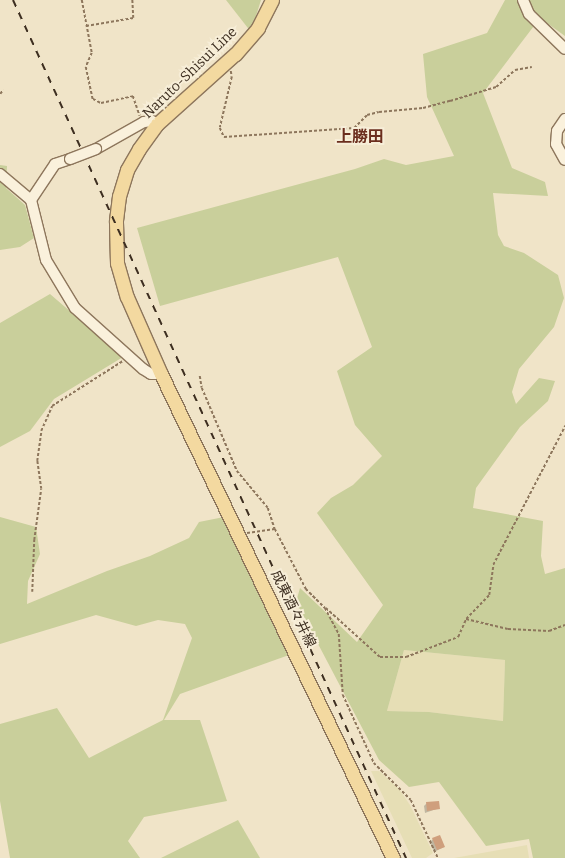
<!DOCTYPE html>
<html>
<head>
<meta charset="utf-8">
<style>
	body { margin:0 }
	#map { position:relative; width:565px; height:858px; overflow:hidden; background:#f0e4c8; font-family:Bitter,"Noto Sans JP",serif }
	div>[style] { position:absolute }
	.farmland>* { inset:0; background:#e6deb5 }
	.green>* { inset:0; background:#c9cf9b }
	.shadow>* { inset:0; background:#0003 }
	.building>* { inset:0; background:#cf9f7d }
	.path>* { height:1.5px; margin-top:-0.75px; transform-origin:0; background:repeating-linear-gradient(90deg,#8d765c 0 3px,transparent 0 5px) }
	.roads { filter:drop-shadow(1px 0 #8d765c) drop-shadow(-1px 0 #8d765c) drop-shadow(0 1px #8d765c) drop-shadow(0 -1px #8d765c) }
	.minor>* { height:10px; margin:-5px; padding:0 5px; transform-origin:5px; border-radius:5px; background:#faf1dc }
	.major>* { height:13px; margin:-6.5px; padding:0 6.5px; transform-origin:6.5px; border-radius:6.5px; background:#f3d9a0 }
	.rail>* { height:2px; margin-top:-1px; transform-origin:0; background:repeating-linear-gradient(90deg,#3d2e20 0 7px,transparent 0 14px) }
	.bridges { filter:drop-shadow(1px 0 #8d765c) drop-shadow(-1px 0 #8d765c) drop-shadow(0 1px #8d765c) drop-shadow(0 -1px #8d765c) }
	.minor-bridge>* { height:10px; margin:-5px; padding:0 5px; transform-origin:5px; border-radius:5px; background:#faf1dc }
	span { translate:-50% -50%; white-space:nowrap; text-align:center; line-height:1.15; -webkit-text-stroke:4px #f7eed8; paint-order:stroke }
	.street-label { font-size:14px; color:#3d2e20 }
	.quarter-label { font-size:16px; color:#6b2e1e; font-weight:700 }
</style>
</head>
<body>
<div id="map">
	<div class="farmland">
		<div style="clip-path:polygon(404px 650px,505px 660px,503px 721px,429px 712px,387px 711px)"></div>
		<div style="clip-path:polygon(371px 771px,379px 771px,399px 789px,410px 805px,433px 853px,426px 858px,412px 858px)"></div>
		<div style="clip-path:polygon(527px 845px,529px 858px,454px 858px)"></div>
	</div>
	<div class="green">
		<div style="clip-path:polygon(226px 0,261px 0,251px 32px)"></div>
		<div style="clip-path:polygon(evenodd,505px 0,565px 0,565px 36px,540px 18px,483px 93px,512px 168px,545px 182px,548px 196px,493px 193px,498px 235px,504px 246px,524px 253px,558px 275px,564px 298px,554px 327px,519px 369px,512px 392px,516px 404px,539px 378px,555px 381px,548px 401px,520px 427px,476px 488px,473px 508px,543px 521px,541px 556px,545px 574px,565px 568px,565px 858px,533px 858px,529px 839px,486px 846px,439px 782px,409px 787px,379px 760px,296px 602px,300px 588px,357px 642px,383px 605px,317px 513px,331px 498px,353px 485px,382px 456px,355px 425px,337px 371px,372px 347px,338px 257px,160px 306px,137px 228px,355px 169px,384px 159px,406px 165px,454px 156px,427px 97px,423px 54px,487px 33px,505px 0,404px 650px,505px 660px,503px 721px,429px 712px,387px 711px,404px 650px)"></div>
		<div style="clip-path:polygon(0 165px,7px 166px,6px 188px,25px 205px,34px 238px,20px 247px,0 250px)"></div>
		<div style="clip-path:polygon(50px 294px,123px 357px,54px 399px,30px 431px,0 447px,0 323px)"></div>
		<div style="clip-path:polygon(0 517px,36px 527px,40px 554px,28px 581px,27px 604px,107px 571px,150px 556px,189px 538px,199px 522px,224px 517px,289px 655px,180px 694px,164px 720px,200px 720px,227px 801px,144px 817px,128px 841px,140px 858px,10px 858px,0 801px,0 724px,57px 708px,89px 758px,163px 720px,192px 638px,185px 624px,158px 620px,136px 626px,96px 615px,0 644px)"></div>
		<div style="clip-path:polygon(238px 820px,260px 858px,161px 858px)"></div>
	</div>
	<div class="shadow">
		<div style="clip-path:polygon(427px 803px,439px 808px,425px 813px,424px 806px)"></div>
		<div style="clip-path:polygon(433px 839px,444px 847px,434px 852px,430px 842px)"></div>
	</div>
	<div class="building">
		<div style="clip-path:polygon(439px 801px,440px 809px,427px 811px,426px 802px)"></div>
		<div style="clip-path:polygon(440px 835px,445px 847px,437px 850px,432px 838px)"></div>
	</div>
	<div class="path">
		<div style="left:82px;top:0;width:54px;rotate:79.3deg"></div>
		<div style="left:92px;top:53px;width:15px;rotate:113deg"></div>
		<div style="left:86px;top:67px;width:33px;rotate:78deg"></div>
		<div style="left:93px;top:99px;width:9px;rotate:27deg"></div>
		<div style="left:101px;top:103px;width:33px;rotate:-12deg"></div>
		<div style="left:133px;top:96px;width:21px;rotate:71deg"></div>
		<div style="left:86px;top:26px;width:48px;rotate:-9.7deg"></div>
		<div style="left:133px;top:18px;width:18px;rotate:-93deg"></div>
		<div style="left:231px;top:71px;width:6px;rotate:81deg"></div>
		<div style="left:232px;top:77px;width:52px;rotate:103.2deg"></div>
		<div style="left:220px;top:128px;width:10px;rotate:66deg"></div>
		<div style="left:224px;top:137px;width:130px;rotate:-4deg"></div>
		<div style="left:354px;top:128px;width:18px;rotate:-45deg"></div>
		<div style="left:367px;top:115px;width:12px;rotate:-14deg"></div>
		<div style="left:379px;top:112px;width:44px;rotate:-5.2deg"></div>
		<div style="left:423px;top:108px;width:28px;rotate:-15deg"></div>
		<div style="left:450px;top:101px;width:48px;rotate:-16.9deg"></div>
		<div style="left:496px;top:87px;width:25px;rotate:-42deg"></div>
		<div style="left:515px;top:70px;width:17px;rotate:-10deg"></div>
		<div style="left:0;top:94px;width:5px;rotate:-53deg"></div>
		<div style="left:200px;top:376px;width:12px;rotate:81deg"></div>
		<div style="left:202px;top:388px;width:90px;rotate:67.1deg"></div>
		<div style="left:237px;top:471px;width:48px;rotate:50deg"></div>
		<div style="left:268px;top:508px;width:22px;rotate:72deg"></div>
		<div style="left:247px;top:533px;width:28px;rotate:-8deg"></div>
		<div style="left:275px;top:529px;width:68px;rotate:62.7deg"></div>
		<div style="left:306px;top:589px;width:27px;rotate:45deg"></div>
		<div style="left:325px;top:608px;width:30px;rotate:62deg"></div>
		<div style="left:339px;top:634px;width:61px;rotate:86.2deg"></div>
		<div style="left:343px;top:695px;width:75px;rotate:65.5deg"></div>
		<div style="left:374px;top:763px;width:52px;rotate:45deg"></div>
		<div style="left:411px;top:800px;width:64px;rotate:65deg"></div>
		<div style="left:32px;top:592px;width:52px;rotate:-87.8deg"></div>
		<div style="left:34px;top:540px;width:51px;rotate:-82.2deg"></div>
		<div style="left:41px;top:489px;width:28px;rotate:-98deg"></div>
		<div style="left:37px;top:461px;width:30px;rotate:-82deg"></div>
		<div style="left:41px;top:431px;width:27px;rotate:-66deg"></div>
		<div style="left:52px;top:406px;width:84px;rotate:-32.4deg"></div>
		<div style="left:326px;top:608px;width:73px;rotate:42.2deg"></div>
		<div style="left:380px;top:657px;width:26px"></div>
		<div style="left:406px;top:657px;width:56px;rotate:-21deg"></div>
		<div style="left:458px;top:637px;width:20px;rotate:-66deg"></div>
		<div style="left:466px;top:619px;width:43px;rotate:13.4deg"></div>
		<div style="left:508px;top:629px;width:41px;rotate:2.8deg"></div>
		<div style="left:549px;top:631px;width:17px;rotate:-21deg"></div>
		<div style="left:466px;top:619px;width:33px;rotate:-46deg"></div>
		<div style="left:489px;top:595px;width:30px;rotate:-82deg"></div>
		<div style="left:493px;top:565px;width:157px;rotate:-62.6deg"></div>
	</div>
	<div class="roads">
		<div class="minor">
			<div style="left:523px;top:0;width:15px;rotate:67deg"></div>
			<div style="left:529px;top:14px;width:50px;rotate:44.2deg"></div>
			<div style="left:565px;top:119px;width:14px;rotate:124deg"></div>
			<div style="left:557px;top:131px;width:13px;rotate:94deg"></div>
			<div style="left:556px;top:144px;width:18px;rotate:61deg"></div>
			<div style="left:96px;top:149px;width:55px;rotate:-29.4deg"></div>
			<div style="left:144px;top:122px;width:8px;rotate:-7deg"></div>
			<div style="left:152px;top:121px;width:6px;rotate:31deg"></div>
			<div style="left:0;top:174px;width:40px;rotate:40deg"></div>
			<div style="left:31px;top:200px;width:62px;rotate:76deg"></div>
			<div style="left:46px;top:260px;width:56px;rotate:58.9deg"></div>
			<div style="left:75px;top:308px;width:91px;rotate:41.9deg"></div>
			<div style="left:143px;top:369px;width:9px;rotate:32deg"></div>
			<div style="left:151px;top:374px;width:10px"></div>
			<div style="left:31px;top:200px;width:43px;rotate:-56.3deg"></div>
			<div style="left:55px;top:164px;width:16px;rotate:-18deg"></div>
		</div>
		<div class="major">
			<div style="left:272px;top:0;width:31px;rotate:117deg"></div>
			<div style="left:258px;top:28px;width:35px;rotate:131deg"></div>
			<div style="left:235px;top:54px;width:105px;rotate:138.1deg"></div>
			<div style="left:157px;top:124px;width:31px;rotate:126deg"></div>
			<div style="left:139px;top:149px;width:24px;rotate:120deg"></div>
			<div style="left:127px;top:170px;width:27px;rotate:107deg"></div>
			<div style="left:119px;top:196px;width:26px;rotate:97deg"></div>
			<div style="left:116px;top:222px;width:41px;rotate:88.6deg"></div>
			<div style="left:117px;top:263px;width:35px;rotate:74deg"></div>
			<div style="left:127px;top:297px;width:84px;rotate:66.2deg"></div>
			<div style="left:161px;top:374px;width:537px;rotate:64.39deg"></div>
		</div>
	</div>
	<div class="rail">
		<div style="left:13px;top:0;width:944px;rotate:65.39deg"></div>
	</div>
	<div class="bridges">
		<div class="minor-bridge">
			<div style="left:70px;top:159px;width:28px;rotate:-21deg"></div>
		</div>
	</div>
	<div class="street-label">
		<span style="left:190px;top:73px;rotate:-44deg">Naruto-Shisui Line</span>
		<span style="left:293px;top:609px;rotate:64deg">成東酒々井線</span>
	</div>
	<div class="quarter-label">
		<span style="left:360px;top:137px">上勝田</span>
	</div>
</div>
</body>
</html>
